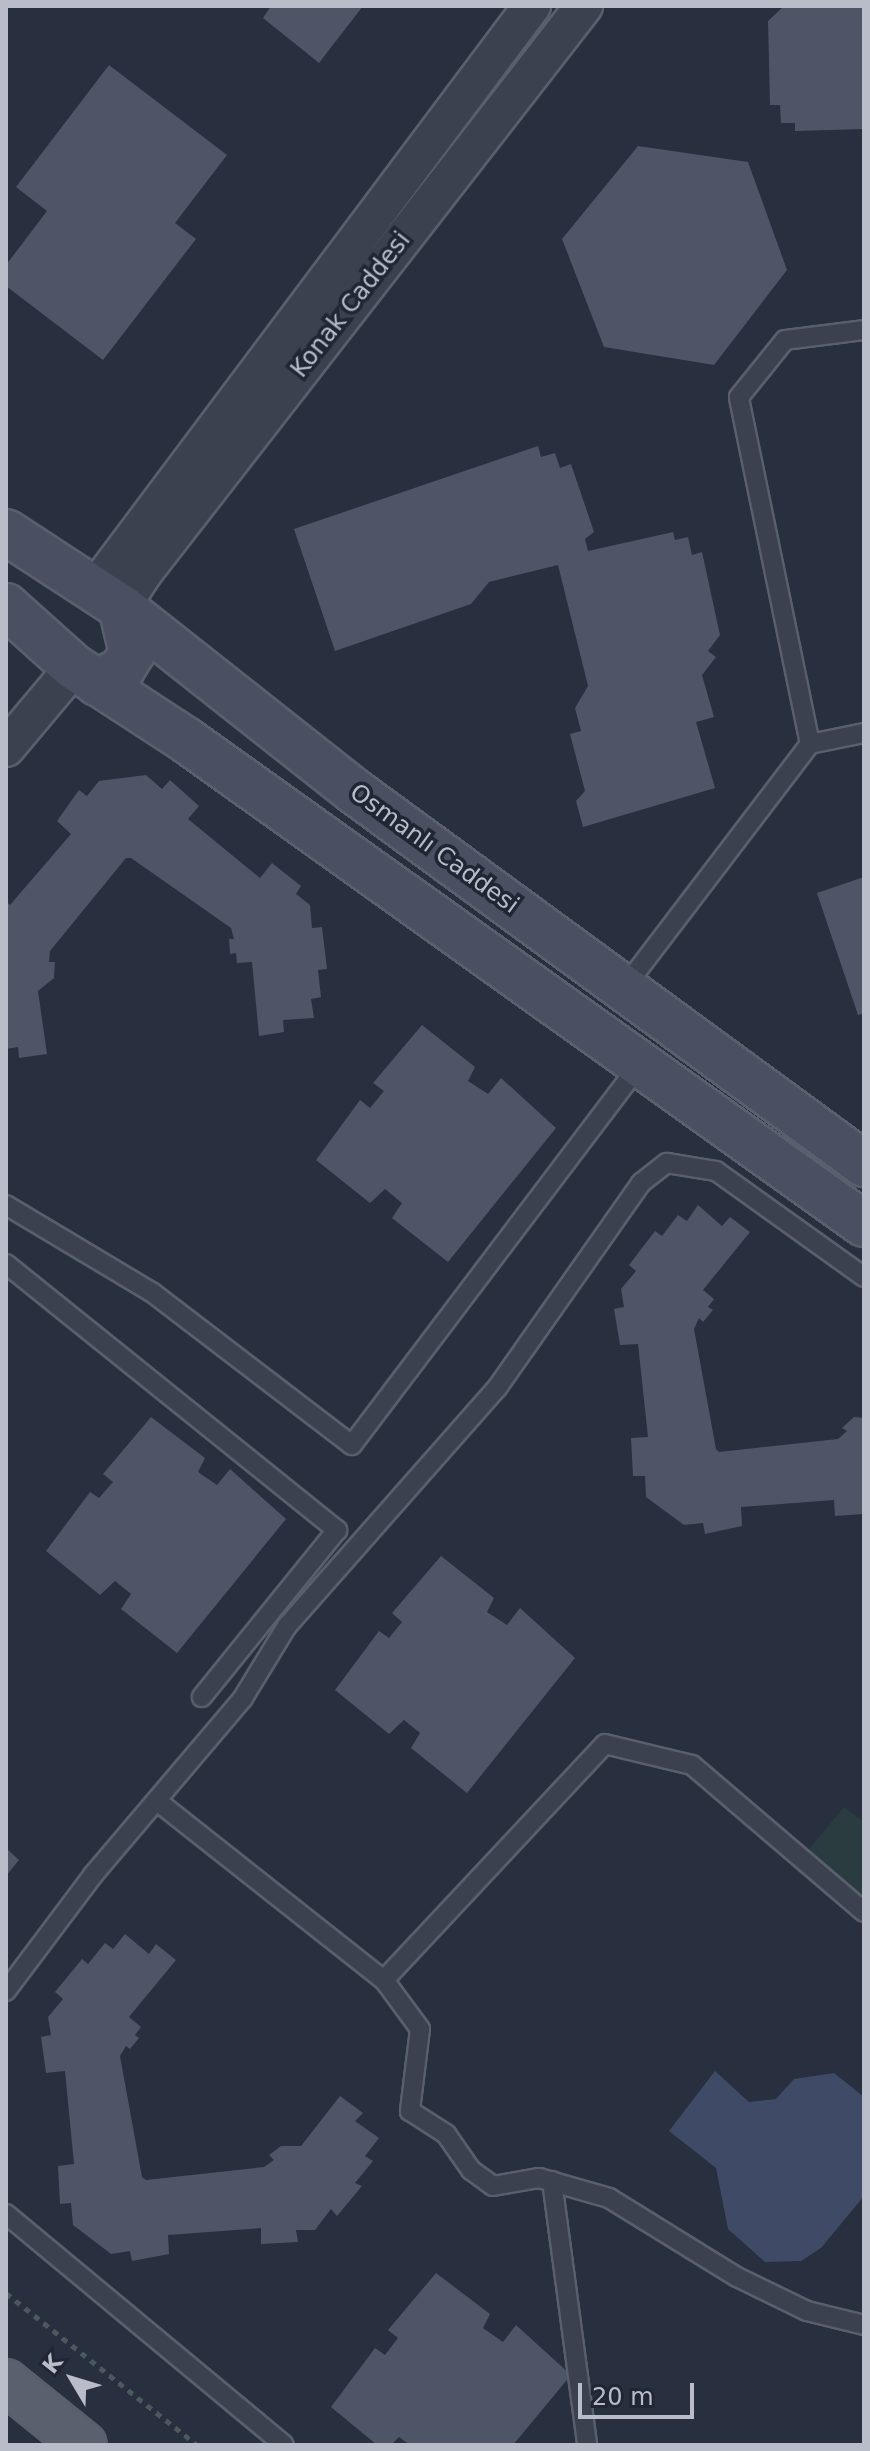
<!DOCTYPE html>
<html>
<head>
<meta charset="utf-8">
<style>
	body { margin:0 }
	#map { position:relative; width:870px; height:2451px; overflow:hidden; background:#282f3e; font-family:"DejaVu Sans",sans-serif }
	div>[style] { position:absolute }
	.green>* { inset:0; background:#2b3c40 }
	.water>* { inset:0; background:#3f4b66 }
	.building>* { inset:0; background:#4e5567 }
	.path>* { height:5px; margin-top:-2.5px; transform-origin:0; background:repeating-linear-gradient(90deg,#4a595e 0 6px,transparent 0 12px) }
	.roads { filter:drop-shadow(2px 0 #595f6c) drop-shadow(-2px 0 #595f6c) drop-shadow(0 2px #595f6c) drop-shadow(0 -2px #595f6c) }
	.lane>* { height:18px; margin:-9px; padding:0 9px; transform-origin:9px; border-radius:9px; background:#3b414e }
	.street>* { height:36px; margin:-18px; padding:0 18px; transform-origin:18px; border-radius:18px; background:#3b414e }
	.secondary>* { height:44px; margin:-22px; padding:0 22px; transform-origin:22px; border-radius:22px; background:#4a5061 }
	.primary>* { height:44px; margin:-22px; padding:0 22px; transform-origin:22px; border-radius:22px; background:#5a606e }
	span { translate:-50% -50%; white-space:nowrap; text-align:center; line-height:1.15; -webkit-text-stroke:7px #202634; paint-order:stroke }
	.street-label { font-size:24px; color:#b8bdc9 }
	.frame { position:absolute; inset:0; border:8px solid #b8bdc9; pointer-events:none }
	.north { position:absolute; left:32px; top:2339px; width:80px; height:80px; -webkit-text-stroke:6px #202634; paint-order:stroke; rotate:308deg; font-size:22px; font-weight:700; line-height:32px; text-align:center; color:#b8bdc9 }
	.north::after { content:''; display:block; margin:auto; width:28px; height:36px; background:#b8bdc9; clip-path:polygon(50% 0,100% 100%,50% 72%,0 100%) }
	.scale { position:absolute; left:578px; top:2383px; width:116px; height:36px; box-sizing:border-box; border:4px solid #b8bdc9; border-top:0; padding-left:10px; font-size:24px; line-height:28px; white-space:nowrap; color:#b8bdc9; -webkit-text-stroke:6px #202634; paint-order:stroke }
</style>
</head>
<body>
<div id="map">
	<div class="green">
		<div style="clip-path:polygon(844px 1807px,864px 1822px,864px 1901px,806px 1853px)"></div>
	</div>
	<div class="water">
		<div style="clip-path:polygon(715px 2071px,749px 2102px,776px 2099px,794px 2079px,834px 2073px,864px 2097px,864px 2196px,821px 2248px,801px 2261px,765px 2262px,728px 2229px,716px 2168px,669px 2131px)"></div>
	</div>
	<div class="building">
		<div style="clip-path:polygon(271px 6px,363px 6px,319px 63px,263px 18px)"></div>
		<div style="clip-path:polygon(784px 6px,864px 6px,864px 129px,795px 131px,795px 123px,781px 123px,780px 105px,770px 105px,768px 21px)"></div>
		<div style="clip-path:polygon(109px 65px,227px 155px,175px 223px,196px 239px,103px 360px,6px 286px,6px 265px,47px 211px,16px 187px)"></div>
		<div style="clip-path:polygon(638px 146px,748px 162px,787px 270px,714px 365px,604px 347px,562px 239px)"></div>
		<div style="clip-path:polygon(538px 446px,541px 457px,555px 453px,560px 468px,571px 464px,594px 532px,585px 539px,588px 551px,673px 532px,675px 540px,688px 537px,692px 555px,702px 552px,720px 635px,708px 651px,716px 657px,702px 675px,714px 717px,696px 722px,715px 788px,583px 827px,576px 801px,585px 791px,570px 734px,581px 731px,575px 708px,588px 686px,558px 565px,489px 582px,471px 604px,335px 651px,294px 529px)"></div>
		<div style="clip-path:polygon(146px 775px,162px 789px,170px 780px,199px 806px,188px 819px,260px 878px,272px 863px,301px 886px,296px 894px,310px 905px,312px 928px,322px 927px,327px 969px,318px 970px,321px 997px,311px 999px,314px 1018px,283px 1020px,284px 1032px,259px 1036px,252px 962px,237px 963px,236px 953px,230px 954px,229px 939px,234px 939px,231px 928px,131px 858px,126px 858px,50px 951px,49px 962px,55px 962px,54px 978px,38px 991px,47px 1054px,19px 1058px,18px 1047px,6px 1049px,6px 901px,10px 905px,71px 834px,57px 821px,79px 790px,87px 796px,99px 781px)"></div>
		<div style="clip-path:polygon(864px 877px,864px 1013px,858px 1015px,817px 893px)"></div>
		<div style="clip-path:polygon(422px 1025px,475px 1067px,468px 1081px,488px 1094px,501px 1078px,556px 1128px,448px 1262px,392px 1218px,402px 1203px,385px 1189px,370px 1203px,316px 1160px,360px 1100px,370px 1108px,384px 1091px,373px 1083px)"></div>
		<div style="clip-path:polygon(698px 1205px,722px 1226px,730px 1217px,750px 1232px,703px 1290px,714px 1299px,708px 1307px,713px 1310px,703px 1322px,699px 1318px,694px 1329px,716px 1449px,719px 1452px,838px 1439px,847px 1431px,842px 1428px,854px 1417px,864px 1418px,864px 1514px,835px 1516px,834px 1500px,741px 1507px,742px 1526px,705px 1534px,703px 1523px,684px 1525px,646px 1497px,645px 1476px,633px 1476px,631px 1438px,648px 1437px,638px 1344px,620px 1345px,614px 1309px,624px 1307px,621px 1289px,636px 1271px,629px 1265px,655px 1231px,662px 1236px,678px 1215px,687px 1221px)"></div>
		<div style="clip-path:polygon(151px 1417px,205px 1458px,198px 1472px,217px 1485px,230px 1469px,286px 1519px,177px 1653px,121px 1609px,131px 1594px,115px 1581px,100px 1595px,46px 1551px,90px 1492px,99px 1498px,113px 1482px,103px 1474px)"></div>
		<div style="clip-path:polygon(441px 1556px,494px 1598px,487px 1612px,507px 1625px,520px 1608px,575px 1658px,467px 1793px,411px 1748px,420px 1733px,404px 1720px,389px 1734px,335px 1690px,379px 1631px,389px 1638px,402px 1622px,392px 1613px)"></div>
		<div style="clip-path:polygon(6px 1848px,19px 1860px,6px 1876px)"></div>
		<div style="clip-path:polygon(125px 1934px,149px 1954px,156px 1944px,176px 1960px,129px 2017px,141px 2027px,135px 2035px,139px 2038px,130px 2049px,126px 2046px,120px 2056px,142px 2177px,146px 2180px,264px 2167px,274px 2160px,269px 2155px,281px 2146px,301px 2146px,340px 2096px,363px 2113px,355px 2121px,379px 2138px,365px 2156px,373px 2161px,355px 2183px,362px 2186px,337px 2216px,331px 2209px,315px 2230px,296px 2230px,298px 2242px,261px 2244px,261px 2228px,168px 2235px,169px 2254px,132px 2261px,130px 2251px,111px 2254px,73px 2225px,71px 2203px,60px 2204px,58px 2166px,74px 2164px,65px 2071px,46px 2073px,41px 2037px,51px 2035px,48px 2017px,63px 1999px,55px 1992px,82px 1959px,88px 1964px,105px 1943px,113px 1949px)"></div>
		<div style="clip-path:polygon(436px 2273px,490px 2314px,483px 2328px,503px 2342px,516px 2325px,571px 2375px,513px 2445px,410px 2445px,399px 2437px,391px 2445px,377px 2445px,331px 2407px,375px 2348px,385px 2355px,398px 2338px,388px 2330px)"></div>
	</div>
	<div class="path">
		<div style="left:6px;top:2293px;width:244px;rotate:38.5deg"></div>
	</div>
	<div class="roads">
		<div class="lane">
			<div style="left:810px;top:744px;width:354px;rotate:-101.6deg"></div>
			<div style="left:739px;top:397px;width:73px;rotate:-51.1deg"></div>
			<div style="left:785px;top:340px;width:80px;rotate:-7.2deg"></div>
			<div style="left:624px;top:988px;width:307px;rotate:-52.7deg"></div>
			<div style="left:810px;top:744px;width:55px;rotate:-11.5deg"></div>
			<div style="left:6px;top:1205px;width:171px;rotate:30.9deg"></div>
			<div style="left:153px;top:1293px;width:250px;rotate:37.4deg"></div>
			<div style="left:352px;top:1445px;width:479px;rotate:-52.9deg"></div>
			<div style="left:6px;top:1264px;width:425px;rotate:38.8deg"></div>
			<div style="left:337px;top:1530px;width:215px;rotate:129deg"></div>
			<div style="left:157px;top:1801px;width:289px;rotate:38.3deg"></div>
			<div style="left:384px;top:1980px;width:61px;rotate:53.7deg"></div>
			<div style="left:420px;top:2029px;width:83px;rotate:97deg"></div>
			<div style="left:410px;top:2111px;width:43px;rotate:32.6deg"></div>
			<div style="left:446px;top:2134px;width:44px;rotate:55.2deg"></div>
			<div style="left:471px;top:2170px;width:27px;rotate:36deg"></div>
			<div style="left:493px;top:2186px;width:47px;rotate:-9.9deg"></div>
			<div style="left:539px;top:2178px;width:73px;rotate:15.9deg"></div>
			<div style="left:609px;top:2198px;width:150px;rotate:31.7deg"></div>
			<div style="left:737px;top:2277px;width:78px;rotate:25.9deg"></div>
			<div style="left:807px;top:2311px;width:59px;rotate:13.8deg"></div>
			<div style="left:384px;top:1980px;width:323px;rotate:-46.9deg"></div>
			<div style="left:605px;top:1744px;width:89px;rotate:13.6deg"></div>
			<div style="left:692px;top:1765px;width:226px;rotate:40.5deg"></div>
			<div style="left:6px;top:1991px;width:145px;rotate:-53.1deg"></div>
			<div style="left:93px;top:1875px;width:232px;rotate:-49.7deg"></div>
			<div style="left:243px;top:1698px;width:84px;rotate:-58.6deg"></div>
			<div style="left:287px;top:1626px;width:317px;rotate:-48.6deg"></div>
			<div style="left:497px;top:1388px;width:251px;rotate:-54.9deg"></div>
			<div style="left:641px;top:1183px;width:33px;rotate:-38deg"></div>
			<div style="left:667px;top:1163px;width:50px;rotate:9.3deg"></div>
			<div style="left:716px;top:1171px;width:182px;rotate:35.6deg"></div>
			<div style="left:552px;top:2181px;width:266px;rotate:82.4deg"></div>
			<div style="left:6px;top:2214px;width:361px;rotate:39.7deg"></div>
		</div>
		<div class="street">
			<div style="left:95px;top:589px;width:729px;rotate:-53.15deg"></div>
			<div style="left:121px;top:607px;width:42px;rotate:-56.7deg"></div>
			<div style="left:144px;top:572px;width:717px;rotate:-52.14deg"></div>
			<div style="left:6px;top:748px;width:106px;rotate:-50deg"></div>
		</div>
		<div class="secondary">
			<div style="left:6px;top:532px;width:137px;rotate:33.1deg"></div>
			<div style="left:121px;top:607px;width:297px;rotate:38.3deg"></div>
			<div style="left:354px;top:791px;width:632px;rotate:36.18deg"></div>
			<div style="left:6px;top:606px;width:91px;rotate:41.9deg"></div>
			<div style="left:74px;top:667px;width:134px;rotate:33.1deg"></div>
			<div style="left:186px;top:740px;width:833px;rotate:35.52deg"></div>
			<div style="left:97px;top:683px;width:29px;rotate:-29deg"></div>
			<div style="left:122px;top:669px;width:19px;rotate:-58deg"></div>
			<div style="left:132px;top:653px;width:47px;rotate:-103.4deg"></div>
		</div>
		<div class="primary">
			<div style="left:6px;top:2382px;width:100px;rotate:38.9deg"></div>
		</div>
	</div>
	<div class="street-label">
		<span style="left:351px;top:305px;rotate:-52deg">Konak Caddesi</span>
		<span style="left:434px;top:849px;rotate:36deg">Osmanlı Caddesi</span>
	</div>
	<div class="frame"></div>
	<div class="north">K</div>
	<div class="scale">20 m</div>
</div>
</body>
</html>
